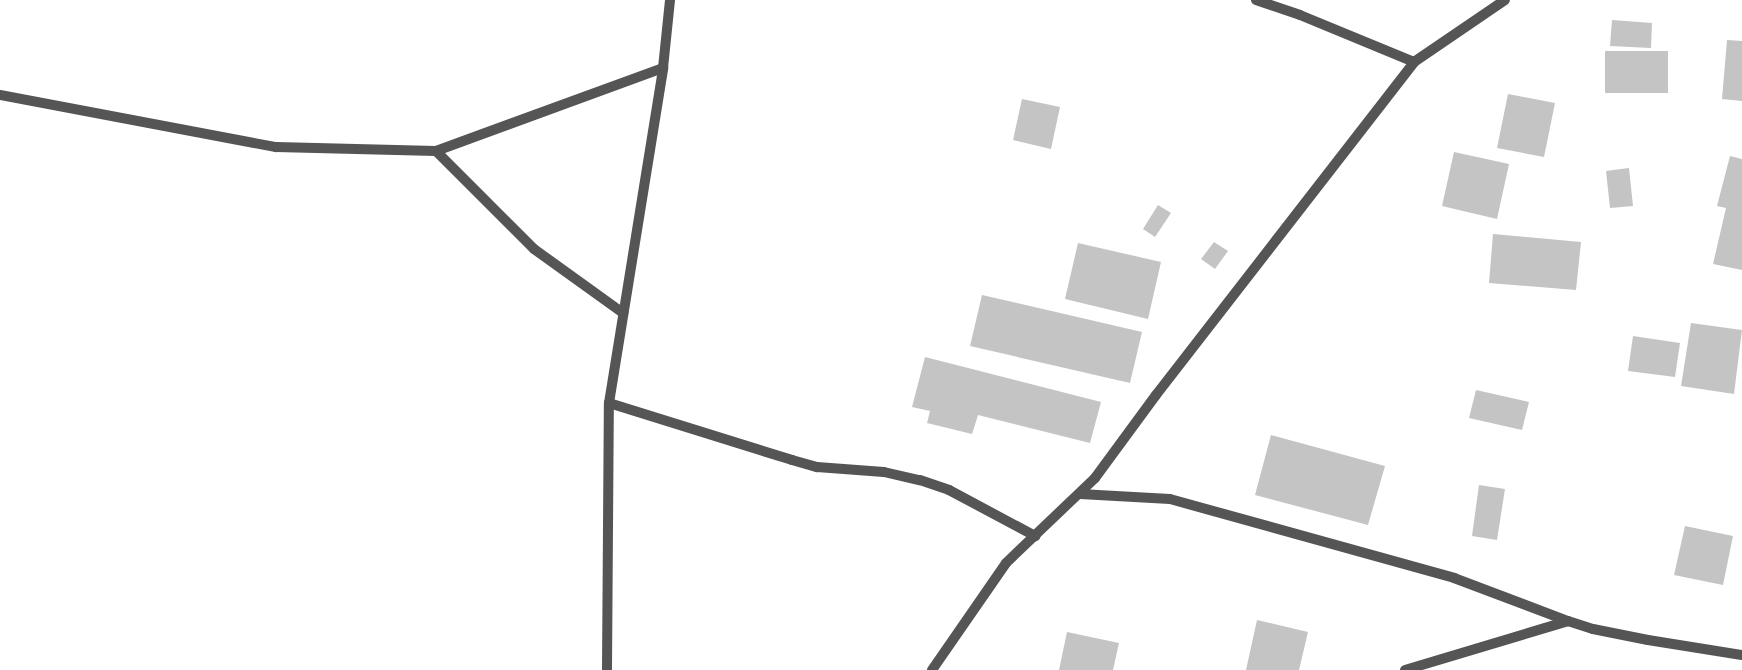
<!DOCTYPE html>
<html>
<head>
<meta charset="utf-8">
<style>
	body { margin:0 }
	#map { position:relative; width:1742px; height:670px; overflow:hidden; background:#fff; font-family:"Noto Sans",sans-serif }
	div>[style] { position:absolute }
	.building>* { inset:0; background:#c4c4c4 }
	.street>* { height:10px; margin:-5px; padding:0 5px; transform-origin:5px; border-radius:5px; background:#555 }
	span { translate:-50% -50%; white-space:nowrap; text-align:center; line-height:1.15; -webkit-text-stroke:4px #fff; paint-order:stroke }
</style>
</head>
<body>
<div id="map">
	<div class="building">
		<div style="clip-path:polygon(1612px 20px,1652px 23px,1651px 48px,1610px 46px)"></div>
		<div style="clip-path:polygon(1727px 40px,1742px 41px,1742px 101px,1722px 99px)"></div>
		<div style="clip-path:polygon(1605px 51px,1668px 51px,1668px 93px,1605px 93px)"></div>
		<div style="clip-path:polygon(1508px 94px,1555px 103px,1544px 157px,1497px 148px)"></div>
		<div style="clip-path:polygon(1022px 99px,1060px 107px,1051px 149px,1013px 140px)"></div>
		<div style="clip-path:polygon(1454px 152px,1509px 164px,1497px 219px,1442px 206px)"></div>
		<div style="clip-path:polygon(1730px 156px,1742px 159px,1742px 270px,1713px 264px,1726px 208px,1717px 206px)"></div>
		<div style="clip-path:polygon(1629px 168px,1633px 206px,1610px 208px,1606px 171px)"></div>
		<div style="clip-path:polygon(1158px 205px,1171px 213px,1155px 237px,1143px 229px)"></div>
		<div style="clip-path:polygon(1493px 234px,1581px 242px,1576px 290px,1489px 283px)"></div>
		<div style="clip-path:polygon(1214px 242px,1228px 251px,1215px 269px,1201px 259px)"></div>
		<div style="clip-path:polygon(1078px 243px,1161px 262px,1148px 319px,1065px 299px)"></div>
		<div style="clip-path:polygon(982px 295px,1142px 332px,1130px 383px,970px 346px)"></div>
		<div style="clip-path:polygon(1691px 323px,1742px 330px,1734px 394px,1681px 386px)"></div>
		<div style="clip-path:polygon(1633px 336px,1680px 343px,1675px 377px,1628px 371px)"></div>
		<div style="clip-path:polygon(925px 357px,1101px 402px,1090px 443px,978px 415px,972px 434px,927px 423px,930px 411px,912px 407px)"></div>
		<div style="clip-path:polygon(1476px 390px,1529px 402px,1522px 430px,1469px 418px)"></div>
		<div style="clip-path:polygon(1271px 435px,1385px 466px,1368px 525px,1255px 495px)"></div>
		<div style="clip-path:polygon(1479px 485px,1505px 489px,1497px 540px,1472px 536px)"></div>
		<div style="clip-path:polygon(1685px 526px,1733px 536px,1723px 585px,1674px 575px)"></div>
		<div style="clip-path:polygon(1257px 620px,1308px 632px,1299px 670px,1246px 670px)"></div>
		<div style="clip-path:polygon(1067px 632px,1119px 643px,1113px 670px,1059px 670px)"></div>
	</div>
	<div class="street">
		<div style="left:1256px;top:0;width:46px;rotate:18.8deg"></div>
		<div style="left:1300px;top:15px;width:123px;rotate:22.4deg"></div>
		<div style="left:0;top:95px;width:281px;rotate:10.7deg"></div>
		<div style="left:276px;top:147px;width:160px;rotate:1.4deg"></div>
		<div style="left:436px;top:151px;width:242px;rotate:-20.1deg"></div>
		<div style="left:436px;top:151px;width:139px;rotate:45deg"></div>
		<div style="left:534px;top:249px;width:110px;rotate:35.7deg"></div>
		<div style="left:609px;top:403px;width:192px;rotate:17.3deg"></div>
		<div style="left:792px;top:460px;width:26px;rotate:16deg"></div>
		<div style="left:817px;top:467px;width:67px;rotate:4.3deg"></div>
		<div style="left:884px;top:472px;width:37px;rotate:13deg"></div>
		<div style="left:920px;top:480px;width:31px;rotate:19deg"></div>
		<div style="left:949px;top:490px;width:98px;rotate:28.1deg"></div>
		<div style="left:1080px;top:494px;width:90px;rotate:3.2deg"></div>
		<div style="left:1170px;top:499px;width:295px;rotate:15.5deg"></div>
		<div style="left:1454px;top:578px;width:122px;rotate:20.7deg"></div>
		<div style="left:607px;top:670px;width:267px;rotate:-89.6deg"></div>
		<div style="left:609px;top:403px;width:339px;rotate:-80.8deg"></div>
		<div style="left:663px;top:68px;width:68px;rotate:-84.1deg"></div>
		<div style="left:932px;top:670px;width:130px;rotate:-55.3deg"></div>
		<div style="left:1006px;top:563px;width:123px;rotate:-43.7deg"></div>
		<div style="left:1095px;top:478px;width:103px;rotate:-53.7deg"></div>
		<div style="left:1156px;top:395px;width:421px;rotate:-52.2deg"></div>
		<div style="left:1414px;top:62px;width:110px;rotate:-34.3deg"></div>
		<div style="left:1405px;top:670px;width:170px;rotate:-16.7deg"></div>
		<div style="left:1568px;top:621px;width:26px;rotate:18deg"></div>
		<div style="left:1593px;top:629px;width:56px;rotate:11.3deg"></div>
		<div style="left:1648px;top:640px;width:95px;rotate:9.1deg"></div>
	</div>
</div>
</body>
</html>
